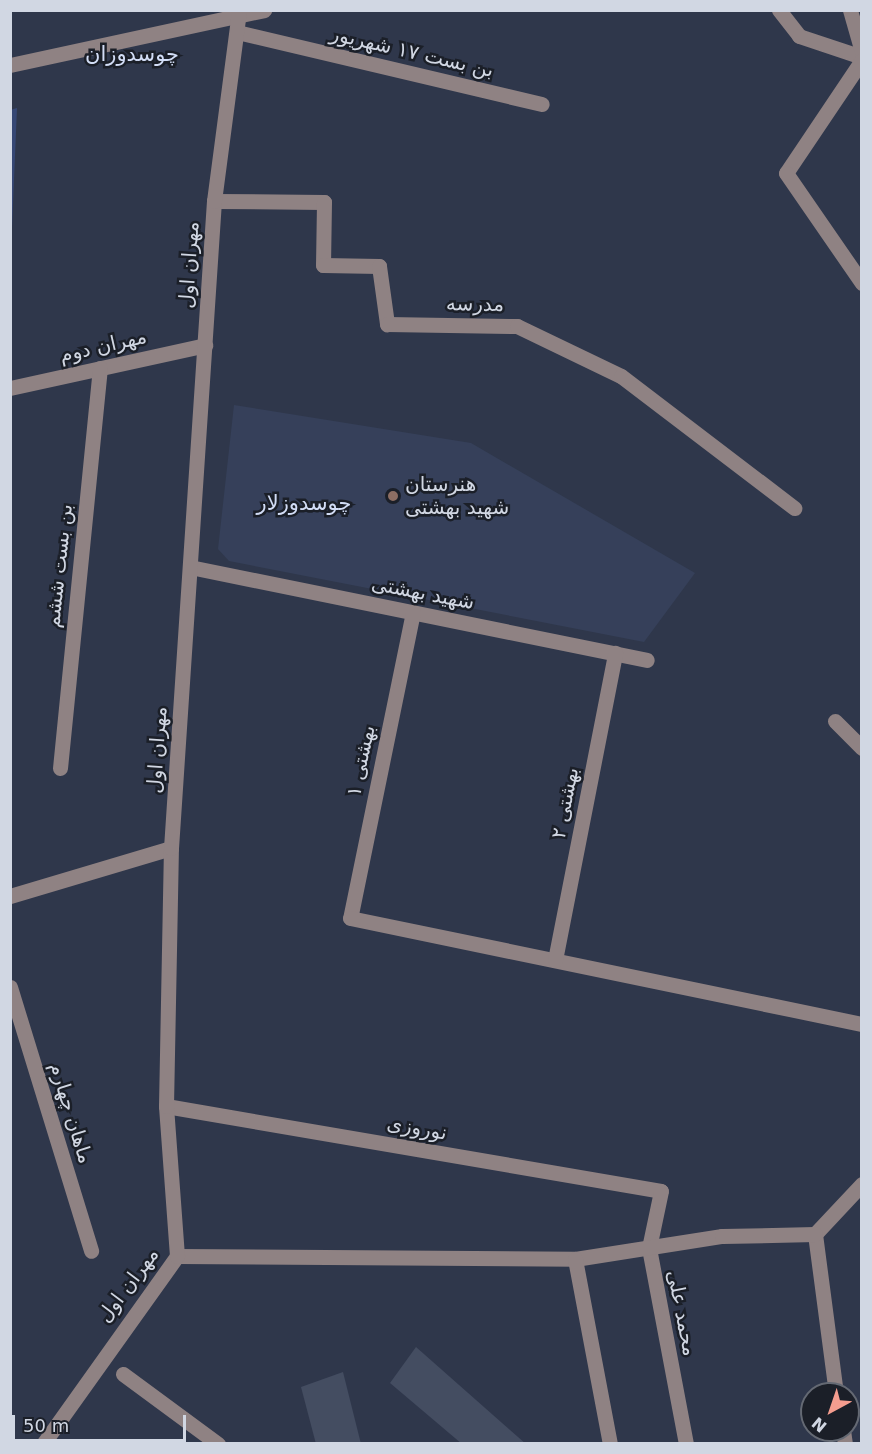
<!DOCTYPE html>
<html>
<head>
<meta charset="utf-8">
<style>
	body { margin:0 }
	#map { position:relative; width:872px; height:1454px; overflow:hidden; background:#2f374b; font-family:"DejaVu Sans","Noto Sans Arabic",sans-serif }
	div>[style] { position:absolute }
	.built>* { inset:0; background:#36405a }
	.green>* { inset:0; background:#364774 }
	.building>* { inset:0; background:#444d61 }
	.minor>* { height:15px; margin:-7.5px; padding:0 7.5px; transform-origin:7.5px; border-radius:7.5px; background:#8f8283 }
	.dots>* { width:16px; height:16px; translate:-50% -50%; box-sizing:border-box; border:3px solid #1b1f28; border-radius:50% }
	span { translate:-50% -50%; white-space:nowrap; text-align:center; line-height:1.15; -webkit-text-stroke:5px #1b1f28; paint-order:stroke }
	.street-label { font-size:20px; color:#d1d7e3 }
	.poi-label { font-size:20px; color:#d1d7e3 }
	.left { translate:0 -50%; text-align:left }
	.neighbourhood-label { font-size:21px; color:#d2ddf6 }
	.frame { position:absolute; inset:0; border:12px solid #d1d7e3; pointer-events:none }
	.north { position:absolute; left:800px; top:1382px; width:60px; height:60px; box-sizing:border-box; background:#1b1f28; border:2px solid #646973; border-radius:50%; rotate:220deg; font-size:16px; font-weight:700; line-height:24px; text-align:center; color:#d1d7e3 }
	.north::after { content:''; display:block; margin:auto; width:21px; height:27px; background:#f59d8f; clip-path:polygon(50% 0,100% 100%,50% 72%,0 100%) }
	.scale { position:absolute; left:12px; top:1415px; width:174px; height:27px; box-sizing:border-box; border:3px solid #d1d7e3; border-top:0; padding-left:8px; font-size:18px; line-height:21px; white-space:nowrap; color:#d1d7e3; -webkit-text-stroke:4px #1b1f28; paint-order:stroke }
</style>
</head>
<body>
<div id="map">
	<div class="built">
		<div style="clip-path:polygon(234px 405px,471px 443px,695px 573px,644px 642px,229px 561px,218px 549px)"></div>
	</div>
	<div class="green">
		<div style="clip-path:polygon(17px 108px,11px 252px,10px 110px)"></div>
	</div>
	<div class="building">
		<div style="clip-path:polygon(416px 1347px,526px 1444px,462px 1444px,390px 1383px)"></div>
		<div style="clip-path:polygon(343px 1372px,361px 1444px,316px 1444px,301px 1387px)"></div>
	</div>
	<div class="minor">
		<div style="left:779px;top:10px;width:33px;rotate:52deg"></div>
		<div style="left:799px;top:36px;width:66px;rotate:18.4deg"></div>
		<div style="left:850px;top:10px;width:44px;rotate:74.1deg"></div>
		<div style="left:237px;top:32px;width:313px;rotate:13.3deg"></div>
		<div style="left:862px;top:60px;width:136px;rotate:123.9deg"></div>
		<div style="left:786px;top:173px;width:134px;rotate:55.4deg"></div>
		<div style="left:10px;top:65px;width:260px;rotate:-12.2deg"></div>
		<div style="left:214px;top:201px;width:110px;rotate:0.5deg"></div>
		<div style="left:324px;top:202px;width:63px;rotate:90.9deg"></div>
		<div style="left:323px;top:265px;width:56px;rotate:1deg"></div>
		<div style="left:379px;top:266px;width:59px;rotate:82.1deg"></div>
		<div style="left:387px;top:324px;width:130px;rotate:0.9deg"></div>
		<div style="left:517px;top:326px;width:115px;rotate:25.7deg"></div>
		<div style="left:621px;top:376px;width:218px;rotate:37.3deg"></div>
		<div style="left:10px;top:388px;width:200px;rotate:-12.4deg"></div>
		<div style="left:190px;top:567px;width:466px;rotate:11.5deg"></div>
		<div style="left:413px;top:612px;width:312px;rotate:101.6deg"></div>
		<div style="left:350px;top:918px;width:523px;rotate:11.7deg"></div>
		<div style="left:835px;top:721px;width:38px;rotate:45deg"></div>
		<div style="left:60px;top:768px;width:402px;rotate:-84.3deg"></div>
		<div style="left:10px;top:896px;width:168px;rotate:-16.6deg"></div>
		<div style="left:555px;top:960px;width:313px;rotate:-78.9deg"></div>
		<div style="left:10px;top:987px;width:276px;rotate:72.9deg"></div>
		<div style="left:166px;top:1106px;width:502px;rotate:9.74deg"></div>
		<div style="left:661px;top:1191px;width:58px;rotate:101.9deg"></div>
		<div style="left:649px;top:1248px;width:199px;rotate:79.3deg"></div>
		<div style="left:815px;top:1234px;width:161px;rotate:82.5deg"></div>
		<div style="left:815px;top:1234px;width:69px;rotate:-46.8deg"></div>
		<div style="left:177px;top:1256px;width:398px;rotate:0.4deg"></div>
		<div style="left:575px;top:1259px;width:149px;rotate:-8.9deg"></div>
		<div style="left:722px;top:1236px;width:93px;rotate:-1.2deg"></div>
		<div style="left:575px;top:1259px;width:188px;rotate:79.3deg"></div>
		<div style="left:123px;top:1374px;width:118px;rotate:36.4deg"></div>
		<div style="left:843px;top:1430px;width:14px;rotate:82deg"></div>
		<div style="left:43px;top:1444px;width:231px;rotate:-54.5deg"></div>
		<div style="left:177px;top:1256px;width:150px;rotate:-94.2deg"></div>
		<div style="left:166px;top:1106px;width:258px;rotate:-88.9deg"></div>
		<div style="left:171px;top:848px;width:648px;rotate:-86.2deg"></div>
		<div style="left:214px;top:201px;width:193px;rotate:-82.5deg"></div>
	</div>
	<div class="dots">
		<div style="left:393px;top:496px;background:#8d6e63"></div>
	</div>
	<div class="street-label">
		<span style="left:412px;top:52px;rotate:13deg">بن بست ۱۷ شهریور</span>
		<span style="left:189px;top:265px;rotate:-86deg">مهران اول</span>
		<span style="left:475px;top:304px;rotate:1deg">مدرسه</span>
		<span style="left:103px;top:346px;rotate:-13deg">مهران دوم</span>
		<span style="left:59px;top:566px;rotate:-84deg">بن بست ششم</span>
		<span style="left:423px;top:593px;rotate:11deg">شهید بهشتی</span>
		<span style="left:157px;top:750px;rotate:-86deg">مهران اول</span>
		<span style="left:361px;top:761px;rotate:-78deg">بهشتی ۱</span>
		<span style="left:565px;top:803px;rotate:-79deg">بهشتی ۲</span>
		<span style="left:71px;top:1113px;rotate:73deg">ماهان چهارم</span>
		<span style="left:417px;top:1128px;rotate:10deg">نوروزی</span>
		<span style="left:128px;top:1285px;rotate:-53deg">مهران اول</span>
		<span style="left:682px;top:1313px;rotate:79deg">محمد علی</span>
	</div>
	<div class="poi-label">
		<span class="left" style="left:405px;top:496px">هنرستان<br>شهید بهشتی</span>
	</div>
	<div class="neighbourhood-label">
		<span style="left:132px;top:54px">چوسدوزان</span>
		<span style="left:304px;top:503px">چوسدوزلار</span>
	</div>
	<div class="frame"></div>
	<div class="north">N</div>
	<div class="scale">50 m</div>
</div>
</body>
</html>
